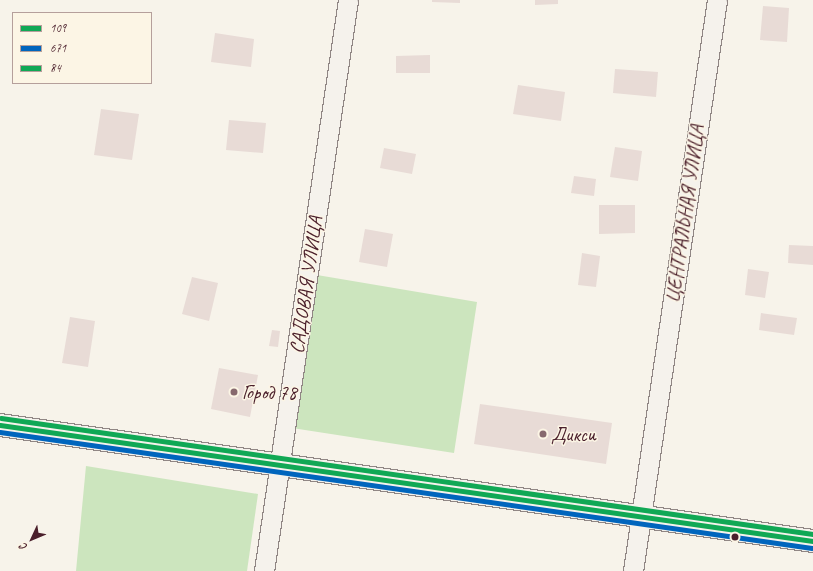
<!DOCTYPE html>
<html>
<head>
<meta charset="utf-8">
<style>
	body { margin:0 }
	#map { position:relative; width:813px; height:571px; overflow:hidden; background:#f7f3ea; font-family:Caveat,sans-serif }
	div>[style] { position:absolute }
	.green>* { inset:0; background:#cce5be }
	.building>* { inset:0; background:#e8dbd6 }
	.roads { filter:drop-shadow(1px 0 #908684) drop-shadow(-1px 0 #908684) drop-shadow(0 1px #908684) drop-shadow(0 -1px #908684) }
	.street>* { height:19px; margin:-9.5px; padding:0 9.5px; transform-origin:9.5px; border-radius:9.5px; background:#f5f2ec }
	.secondary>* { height:22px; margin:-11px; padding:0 11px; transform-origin:11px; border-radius:11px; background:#f5f2ec }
	.bus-1>* { height:5px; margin:-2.5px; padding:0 2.5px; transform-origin:2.5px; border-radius:2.5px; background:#10a855 }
	.bus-2>* { height:5px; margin:-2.5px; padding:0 2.5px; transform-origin:2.5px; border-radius:2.5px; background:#0065bd }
	.bus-3>* { height:5px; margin:-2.5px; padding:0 2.5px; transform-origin:2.5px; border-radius:2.5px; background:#10a855 }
	.dots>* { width:11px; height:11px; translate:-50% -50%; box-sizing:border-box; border:2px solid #fcf5e5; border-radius:50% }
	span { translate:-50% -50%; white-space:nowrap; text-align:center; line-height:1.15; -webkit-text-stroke:3px #fcf5e5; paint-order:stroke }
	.street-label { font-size:20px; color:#4a1f2b }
	.poi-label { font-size:20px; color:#4a1f2b }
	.left { translate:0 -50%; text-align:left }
	.legend { position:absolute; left:12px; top:12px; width:140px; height:72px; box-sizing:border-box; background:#fcf5e5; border:1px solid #b59f9b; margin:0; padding:5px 7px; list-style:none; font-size:12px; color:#4a1f2b }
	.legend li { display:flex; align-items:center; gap:8px; height:20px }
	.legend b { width:20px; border:1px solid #b59f9b }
	.north { position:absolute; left:12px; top:519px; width:40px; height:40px; -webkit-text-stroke:3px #fcf5e5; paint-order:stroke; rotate:226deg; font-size:11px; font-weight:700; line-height:16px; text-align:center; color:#4a1f2b }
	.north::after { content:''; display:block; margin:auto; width:14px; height:18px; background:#4a1f2b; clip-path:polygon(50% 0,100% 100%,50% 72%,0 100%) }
</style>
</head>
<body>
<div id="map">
	<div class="green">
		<div style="clip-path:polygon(317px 275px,477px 302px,454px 453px,292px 428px)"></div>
		<div style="clip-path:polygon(86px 466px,258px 494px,247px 571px,76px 571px)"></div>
	</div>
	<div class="building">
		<div style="clip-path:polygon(432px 0,460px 0,460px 3px,432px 2px)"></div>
		<div style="clip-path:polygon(535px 0,558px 0,558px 4px,535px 5px)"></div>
		<div style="clip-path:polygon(763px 6px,789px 8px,787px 42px,760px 40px)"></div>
		<div style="clip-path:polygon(215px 33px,254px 39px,251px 67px,211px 62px)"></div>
		<div style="clip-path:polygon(430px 55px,430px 73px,396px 73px,396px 56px)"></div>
		<div style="clip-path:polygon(615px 69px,658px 72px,656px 97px,613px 93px)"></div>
		<div style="clip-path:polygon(518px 85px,565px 92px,561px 121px,513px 114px)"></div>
		<div style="clip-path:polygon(101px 109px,139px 114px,132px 160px,94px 155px)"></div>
		<div style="clip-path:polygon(229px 120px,266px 123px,263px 153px,226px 150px)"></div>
		<div style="clip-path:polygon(615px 147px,642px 151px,638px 181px,610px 177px)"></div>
		<div style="clip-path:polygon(384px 148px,416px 154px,412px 174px,380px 168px)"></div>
		<div style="clip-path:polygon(574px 176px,596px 179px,594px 196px,571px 193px)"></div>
		<div style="clip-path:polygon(599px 205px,635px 205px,635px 233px,599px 234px)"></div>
		<div style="clip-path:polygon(365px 229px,393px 234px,387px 267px,359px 262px)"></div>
		<div style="clip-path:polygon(789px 245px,813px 246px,813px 265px,788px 263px)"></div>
		<div style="clip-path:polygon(582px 253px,600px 256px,596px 287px,578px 285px)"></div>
		<div style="clip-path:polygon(748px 269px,769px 272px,765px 298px,745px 295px)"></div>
		<div style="clip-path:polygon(192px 277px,218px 283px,209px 321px,182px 314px)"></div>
		<div style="clip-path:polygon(761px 313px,797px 318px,794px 335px,759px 330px)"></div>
		<div style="clip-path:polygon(70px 317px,95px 321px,88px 367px,62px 363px)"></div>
		<div style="clip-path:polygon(272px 330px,280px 331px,278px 347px,269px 346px)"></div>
		<div style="clip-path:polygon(219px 368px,258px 375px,250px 417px,211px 409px)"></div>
		<div style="clip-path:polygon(480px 404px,612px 423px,606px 464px,474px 444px)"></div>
	</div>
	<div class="roads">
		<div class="street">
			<div style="left:264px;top:571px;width:577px;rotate:-81.63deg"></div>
			<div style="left:633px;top:571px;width:577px;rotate:-81.63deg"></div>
		</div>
		<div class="secondary">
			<div style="left:0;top:425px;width:821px;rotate:8.12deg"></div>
		</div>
	</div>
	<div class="bus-1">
		<div style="left:0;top:425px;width:821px;rotate:8.12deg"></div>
	</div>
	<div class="bus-2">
		<div style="left:0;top:432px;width:820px;rotate:8.13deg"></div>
	</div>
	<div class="bus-3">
		<div style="left:1px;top:418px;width:820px;rotate:8.13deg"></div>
	</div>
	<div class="dots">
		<div style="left:234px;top:392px;background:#87696e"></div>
		<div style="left:543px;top:434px;background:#87696e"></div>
		<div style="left:735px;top:537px;background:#4a1f2b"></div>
	</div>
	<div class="street-label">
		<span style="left:685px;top:214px;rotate:-82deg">ЦЕНТРАЛЬНАЯ УЛИЦА</span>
		<span style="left:306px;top:285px;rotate:-82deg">САДОВАЯ УЛИЦА</span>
	</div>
	<div class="poi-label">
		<span class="left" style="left:242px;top:392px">Город 78</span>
		<span class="left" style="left:551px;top:434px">Дикси</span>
	</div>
	<ul class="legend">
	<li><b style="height:5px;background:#10a855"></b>109</li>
	<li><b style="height:5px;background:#0065bd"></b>671</li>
	<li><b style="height:5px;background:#10a855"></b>84</li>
	</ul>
	<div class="north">С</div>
</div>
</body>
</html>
